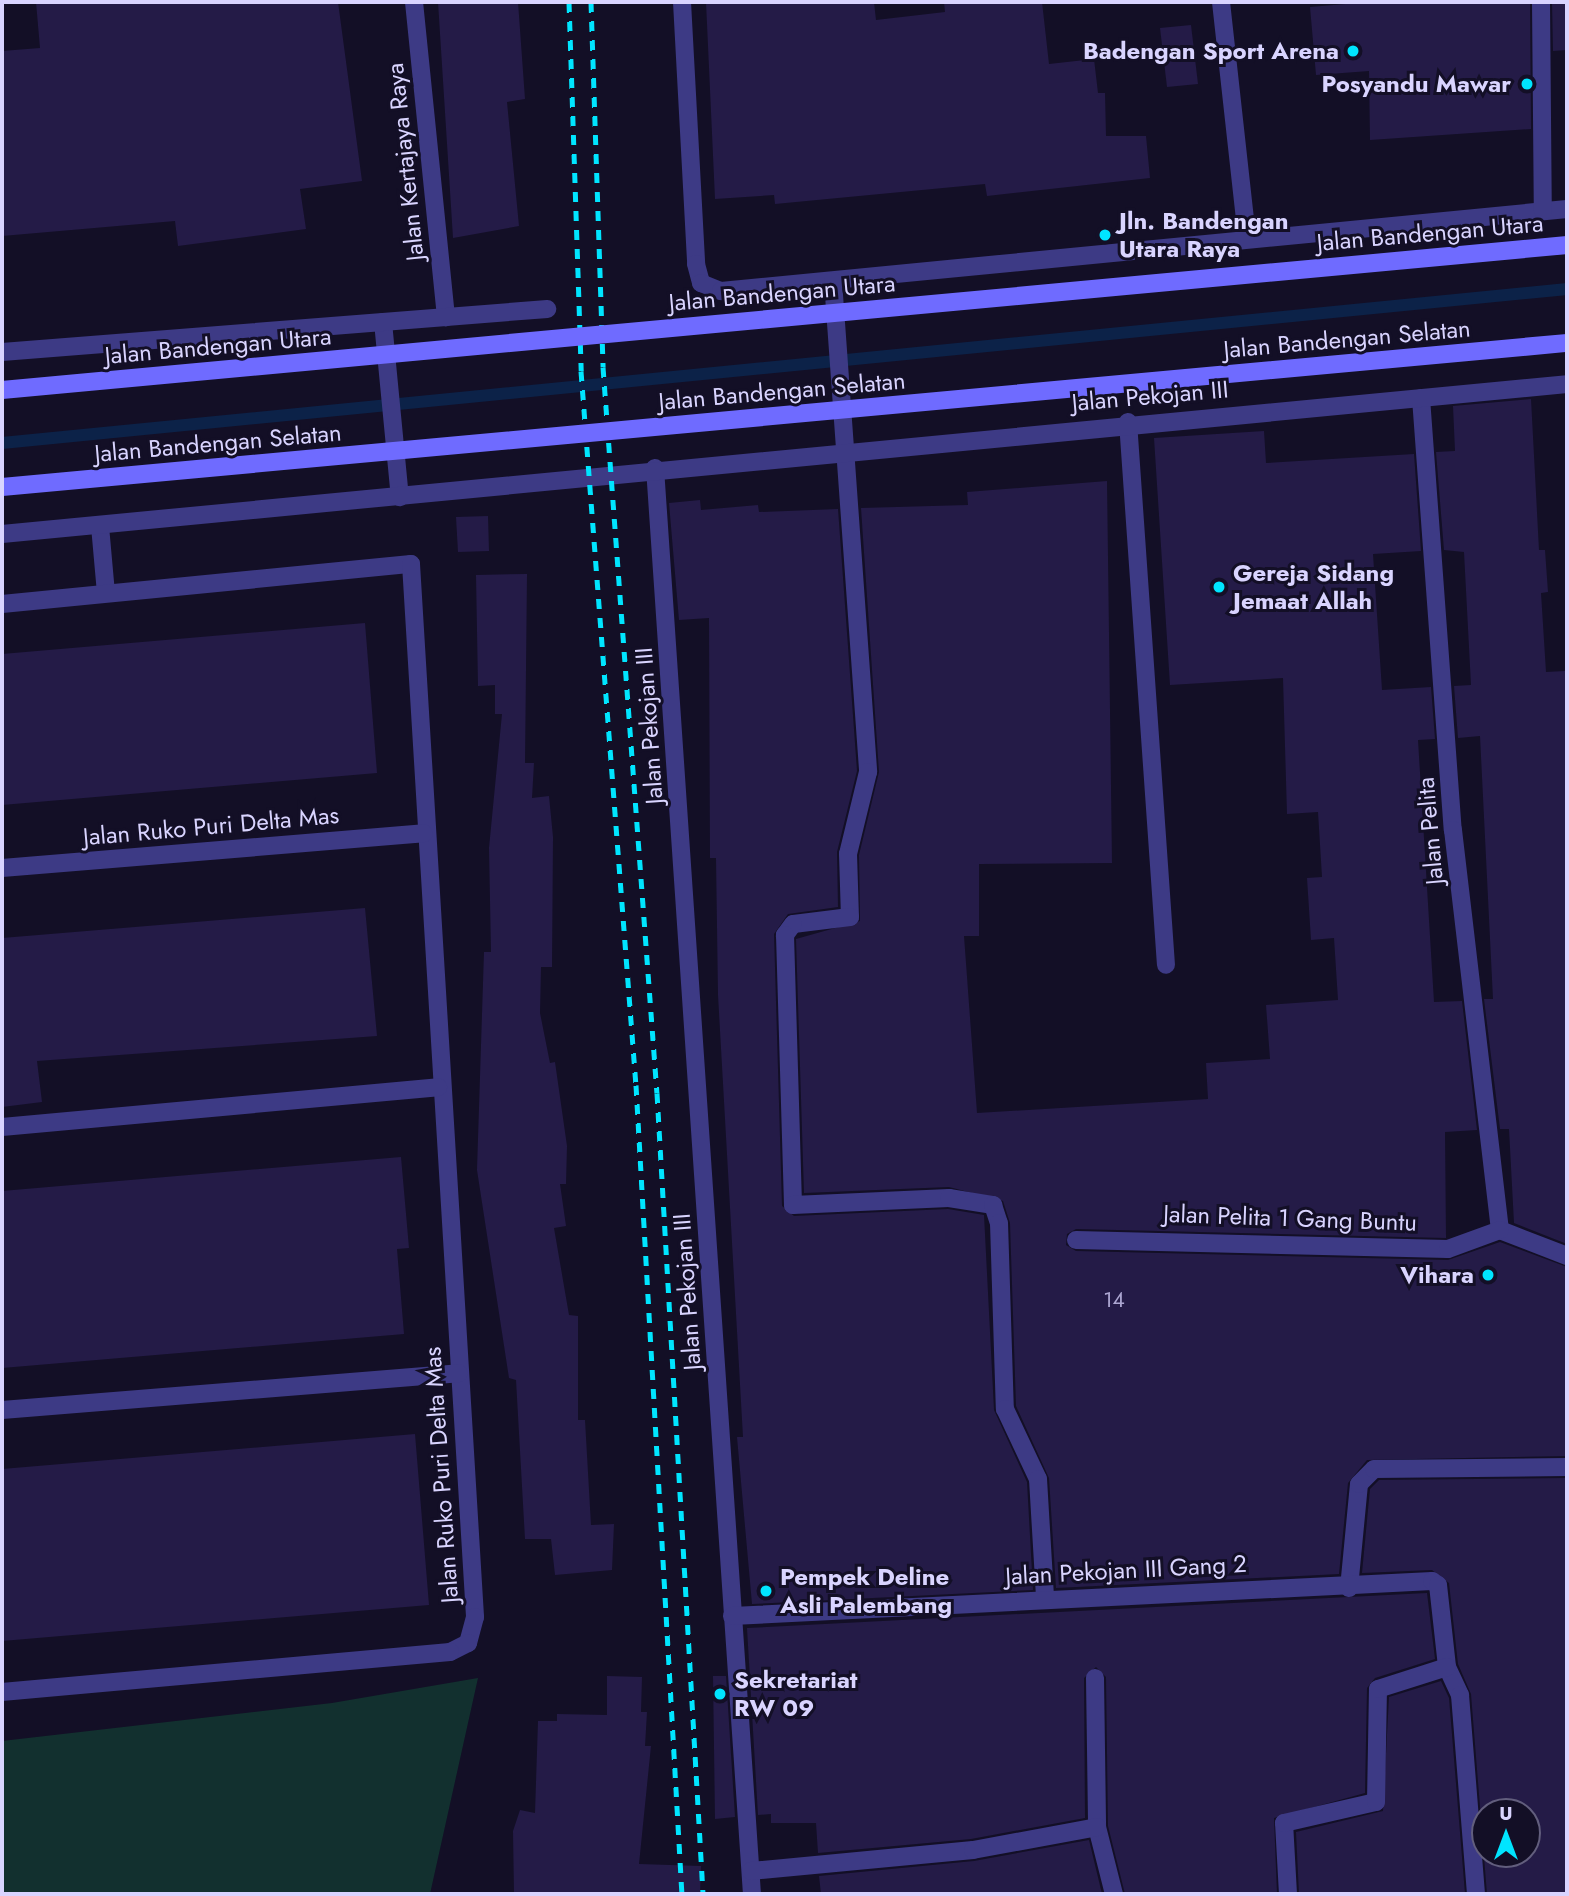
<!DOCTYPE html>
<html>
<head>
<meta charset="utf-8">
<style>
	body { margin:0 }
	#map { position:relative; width:1569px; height:1896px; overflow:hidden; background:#130f26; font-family:Jost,sans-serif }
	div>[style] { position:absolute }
	.green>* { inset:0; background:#12302f }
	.stream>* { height:12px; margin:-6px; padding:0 6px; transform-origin:6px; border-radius:6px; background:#0c2248 }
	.building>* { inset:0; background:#241b47 }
	.service>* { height:18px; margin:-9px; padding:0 9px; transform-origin:9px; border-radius:9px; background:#3d3a85 }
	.minor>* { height:18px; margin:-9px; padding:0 9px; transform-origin:9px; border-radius:9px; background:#3d3a85 }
	.rail>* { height:5px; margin-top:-2.5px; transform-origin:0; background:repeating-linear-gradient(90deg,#00e5ff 0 10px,transparent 0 19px) }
	.secondary-bridge>* { height:18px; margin:-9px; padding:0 9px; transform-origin:9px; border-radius:9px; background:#6f6bff }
	.dots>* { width:19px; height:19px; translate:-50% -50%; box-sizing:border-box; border:4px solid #130f26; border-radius:50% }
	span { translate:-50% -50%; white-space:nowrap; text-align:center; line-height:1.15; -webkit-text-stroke:6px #130f26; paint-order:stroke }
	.number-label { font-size:21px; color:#aca6d1 }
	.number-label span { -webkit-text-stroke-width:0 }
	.poi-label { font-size:24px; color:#d9d4ff; font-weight:700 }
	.right { translate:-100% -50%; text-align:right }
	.left { translate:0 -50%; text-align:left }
	.street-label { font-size:24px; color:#d9d4ff }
	.frame { position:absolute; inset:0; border:4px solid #d9d4ff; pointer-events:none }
	.north { position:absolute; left:1471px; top:1798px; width:70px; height:70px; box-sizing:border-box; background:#130f26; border:2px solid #625e7d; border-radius:50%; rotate:0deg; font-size:19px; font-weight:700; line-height:28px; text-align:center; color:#d9d4ff }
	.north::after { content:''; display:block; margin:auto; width:24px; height:32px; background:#00e5ff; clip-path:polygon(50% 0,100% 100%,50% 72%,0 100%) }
</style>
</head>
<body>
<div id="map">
	<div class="green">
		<div style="clip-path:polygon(478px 1678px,430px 1894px,2px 1894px,2px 1741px,332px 1703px)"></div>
	</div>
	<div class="stream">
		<div style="left:2px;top:443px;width:1573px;rotate:-5.62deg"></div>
	</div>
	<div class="building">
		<div style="clip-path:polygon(36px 2px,338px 2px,362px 181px,300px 189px,306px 229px,178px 246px,175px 221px,2px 236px,2px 51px,40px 48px)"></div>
		<div style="clip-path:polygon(438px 2px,518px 2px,525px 99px,507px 102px,519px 226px,453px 238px)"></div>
		<div style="clip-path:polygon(706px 2px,874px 2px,876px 20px,945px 12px,944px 2px,1042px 2px,1049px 64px,1094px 59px,1098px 93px,1105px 93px,1106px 136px,1146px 136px,1150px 178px,987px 196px,985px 184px,775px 204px,774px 195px,715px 199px)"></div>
		<div style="clip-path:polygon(1369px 2px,1530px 2px,1531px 129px,1370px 140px,1369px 71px,1316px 75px,1310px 7px)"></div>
		<div style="clip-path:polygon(1552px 2px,1567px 2px,1567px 50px,1553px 51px)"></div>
		<div style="clip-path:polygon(1191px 25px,1198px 84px,1167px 87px,1160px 28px)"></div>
		<div style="clip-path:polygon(1531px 399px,1539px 550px,1545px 550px,1548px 592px,1541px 593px,1546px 672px,1565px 671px,1567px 702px,1567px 1244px,1514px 1223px,1509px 1129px,1500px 1129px,1484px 999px,1493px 999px,1480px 736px,1458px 738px,1454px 686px,1471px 685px,1464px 552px,1444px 550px,1436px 452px,1455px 451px,1453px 406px)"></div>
		<div style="clip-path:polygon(1264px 431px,1266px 463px,1414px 454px,1421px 551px,1373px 554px,1382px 690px,1431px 687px,1435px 739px,1418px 740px,1434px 1002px,1462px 1001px,1477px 1130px,1445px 1132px,1446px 1238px,1076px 1229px,1067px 1234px,1066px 1245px,1076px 1251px,1448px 1260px,1500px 1242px,1567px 1267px,1567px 1456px,1367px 1460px,1348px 1483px,1339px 1574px,1056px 1588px,1049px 1478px,1016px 1406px,1010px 1223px,1003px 1201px,949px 1187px,804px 1193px,796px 939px,860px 921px,859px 855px,879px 772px,861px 508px,968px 505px,967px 492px,1107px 481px,1112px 863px,979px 864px,979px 936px,964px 936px,977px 1113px,1208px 1099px,1206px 1063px,1270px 1059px,1266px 1005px,1338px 1000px,1334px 938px,1311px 940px,1307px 878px,1322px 877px,1318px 812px,1287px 814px,1283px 678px,1170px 685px,1154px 438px)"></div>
		<div style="clip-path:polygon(700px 500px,701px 510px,758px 505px,759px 512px,838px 509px,857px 771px,837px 852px,838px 907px,788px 914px,774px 934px,782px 1206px,794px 1216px,948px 1209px,984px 1215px,994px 1410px,1027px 1482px,1033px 1590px,752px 1604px,737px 1437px,743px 1437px,718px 995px,716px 858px,710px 858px,709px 618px,679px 620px,669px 503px)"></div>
		<div style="clip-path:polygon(488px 516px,489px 551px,458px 552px,456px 517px)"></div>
		<div style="clip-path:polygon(527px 574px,525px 763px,534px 763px,532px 798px,549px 796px,553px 837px,552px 967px,541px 967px,540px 1013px,550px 1063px,555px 1062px,567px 1146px,566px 1184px,560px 1184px,566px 1226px,554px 1228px,569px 1315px,578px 1316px,578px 1420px,585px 1420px,591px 1525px,614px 1524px,612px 1570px,555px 1575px,551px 1539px,525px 1539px,516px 1380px,509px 1378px,477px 1170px,484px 952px,491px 952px,489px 848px,502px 714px,495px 714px,495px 685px,478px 686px,476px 575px)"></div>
		<div style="clip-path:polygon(365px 623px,377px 773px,2px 805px,2px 654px)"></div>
		<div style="clip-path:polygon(365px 908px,377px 1036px,37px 1061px,42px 1102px,2px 1107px,2px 938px)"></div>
		<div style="clip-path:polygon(401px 1157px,409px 1248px,397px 1249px,404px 1334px,2px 1368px,2px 1191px)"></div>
		<div style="clip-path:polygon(415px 1434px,429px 1605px,2px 1641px,2px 1469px)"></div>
		<div style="clip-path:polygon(evenodd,1567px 1478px,1567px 1894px,1487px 1894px,1471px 1694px,1458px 1664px,1449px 1583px,1432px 1570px,1362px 1573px,1370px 1489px,1379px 1480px,1567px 1478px,1485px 1812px,1527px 1812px,1527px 1854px,1485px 1854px,1485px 1812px)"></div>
		<div style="clip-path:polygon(1427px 1593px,1435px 1659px,1375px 1678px,1367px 1688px,1365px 1793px,1274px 1818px,1277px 1894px,1125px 1894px,1108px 1826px,1106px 1677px,1096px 1667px,1084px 1678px,1085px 1818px,971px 1839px,818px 1853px,816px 1823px,771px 1823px,771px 1814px,758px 1815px,747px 1628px)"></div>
		<div style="clip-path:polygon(607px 1676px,642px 1677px,641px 1712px,647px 1712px,645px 1746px,651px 1746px,639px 1864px,701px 1866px,700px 1894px,514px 1894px,513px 1831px,520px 1810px,535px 1813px,538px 1721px,557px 1721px,557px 1714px,607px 1715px)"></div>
		<div style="clip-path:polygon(713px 1676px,726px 1676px,735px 1817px,715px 1819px)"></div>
		<div style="clip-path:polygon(1441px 1681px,1449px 1698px,1465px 1894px,1299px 1894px,1296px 1832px,1383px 1811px,1389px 1697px)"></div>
		<div style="clip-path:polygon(1089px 1840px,1102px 1894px,821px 1894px,819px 1876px,974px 1861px)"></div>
	</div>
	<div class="service">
		<div style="left:1221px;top:2px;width:237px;rotate:83.7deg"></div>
		<div style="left:1128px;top:422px;width:544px;rotate:86deg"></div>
		<div style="left:100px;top:526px;width:67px;rotate:84.9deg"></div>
		<div style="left:2px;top:604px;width:411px;rotate:-5.6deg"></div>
		<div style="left:411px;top:564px;width:1055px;rotate:86.52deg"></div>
		<div style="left:475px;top:1617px;width:27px;rotate:105deg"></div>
		<div style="left:468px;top:1643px;width:20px;rotate:153deg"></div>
		<div style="left:450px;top:1652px;width:450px;rotate:174.9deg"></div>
		<div style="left:2px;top:868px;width:423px;rotate:-4.7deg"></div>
		<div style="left:2px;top:1127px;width:438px;rotate:-5.2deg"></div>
		<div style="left:2px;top:1410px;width:458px;rotate:-4.6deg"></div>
	</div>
	<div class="minor">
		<div style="left:414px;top:2px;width:317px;rotate:84.2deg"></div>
		<div style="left:682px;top:2px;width:262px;rotate:86.9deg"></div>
		<div style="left:696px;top:264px;width:20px;rotate:75deg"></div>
		<div style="left:701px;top:283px;width:22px;rotate:22deg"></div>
		<div style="left:721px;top:291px;width:850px;rotate:-5.54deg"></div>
		<div style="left:1541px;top:2px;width:209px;rotate:89.5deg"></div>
		<div style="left:833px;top:281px;width:492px;rotate:85.9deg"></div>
		<div style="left:868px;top:772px;width:84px;rotate:103.7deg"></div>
		<div style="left:848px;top:854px;width:63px;rotate:88.2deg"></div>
		<div style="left:850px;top:917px;width:57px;rotate:173deg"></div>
		<div style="left:793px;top:924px;width:14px;rotate:126deg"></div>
		<div style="left:785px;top:935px;width:270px;rotate:88.3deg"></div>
		<div style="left:793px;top:1205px;width:156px;rotate:-2.6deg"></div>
		<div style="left:949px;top:1198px;width:45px;rotate:9deg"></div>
		<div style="left:993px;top:1205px;width:19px;rotate:72deg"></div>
		<div style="left:999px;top:1223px;width:186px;rotate:88.2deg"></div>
		<div style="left:1005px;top:1409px;width:77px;rotate:64.8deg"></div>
		<div style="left:1038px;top:1479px;width:117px;rotate:86.6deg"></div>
		<div style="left:383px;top:322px;width:176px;rotate:84.5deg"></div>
		<div style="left:2px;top:352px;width:547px;rotate:-4.51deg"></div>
		<div style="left:1421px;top:398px;width:433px;rotate:85.8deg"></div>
		<div style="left:1453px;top:830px;width:403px;rotate:83.3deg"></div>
		<div style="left:1500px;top:1230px;width:72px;rotate:21.2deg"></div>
		<div style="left:655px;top:468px;width:1429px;rotate:86.11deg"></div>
		<div style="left:2px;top:534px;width:1572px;rotate:-5.47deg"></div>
		<div style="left:1076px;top:1240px;width:372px;rotate:1.4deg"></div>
		<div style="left:1448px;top:1249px;width:55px;rotate:-20.1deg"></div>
		<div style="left:1349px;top:1588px;width:104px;rotate:-84.5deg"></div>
		<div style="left:1359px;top:1484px;width:21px;rotate:-45deg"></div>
		<div style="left:1374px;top:1469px;width:193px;rotate:-0.6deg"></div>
		<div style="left:732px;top:1616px;width:701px;rotate:-2.86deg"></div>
		<div style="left:1432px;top:1581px;width:7px;rotate:34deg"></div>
		<div style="left:1438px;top:1585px;width:82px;rotate:83.7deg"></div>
		<div style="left:1447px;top:1667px;width:31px;rotate:65deg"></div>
		<div style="left:1460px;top:1695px;width:200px;rotate:85.4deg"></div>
		<div style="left:1095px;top:1678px;width:149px;rotate:89.2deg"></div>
		<div style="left:1097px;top:1827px;width:69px;rotate:75.8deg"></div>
		<div style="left:751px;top:1871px;width:223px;rotate:-5.4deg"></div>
		<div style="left:973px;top:1850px;width:126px;rotate:-10.5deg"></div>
		<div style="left:1288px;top:1894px;width:71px;rotate:-93.2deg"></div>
		<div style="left:1284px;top:1823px;width:94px;rotate:-12.9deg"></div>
		<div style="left:1376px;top:1802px;width:113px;rotate:-89deg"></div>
		<div style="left:1378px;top:1689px;width:72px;rotate:-17.7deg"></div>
	</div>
	<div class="rail">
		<div style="left:569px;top:2px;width:369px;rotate:88.1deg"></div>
		<div style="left:581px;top:371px;width:716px;rotate:85.6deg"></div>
		<div style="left:636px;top:1085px;width:810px;rotate:86.75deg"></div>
		<div style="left:591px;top:2px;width:365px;rotate:88.1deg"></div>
		<div style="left:603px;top:367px;width:728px;rotate:85.75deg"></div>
		<div style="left:657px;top:1093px;width:802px;rotate:86.71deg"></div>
	</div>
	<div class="secondary-bridge">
		<div style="left:2px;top:390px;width:1572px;rotate:-5.29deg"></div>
		<div style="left:2px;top:487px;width:1572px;rotate:-5.26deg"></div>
	</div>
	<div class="dots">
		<div style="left:1353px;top:51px;background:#00e5ff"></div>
		<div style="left:1527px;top:84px;background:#00e5ff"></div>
		<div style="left:1105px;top:235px;background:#00e5ff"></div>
		<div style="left:1219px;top:587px;background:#00e5ff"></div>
		<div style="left:1488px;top:1275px;background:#00e5ff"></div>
		<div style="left:766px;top:1591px;background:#00e5ff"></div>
		<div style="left:720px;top:1694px;background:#00e5ff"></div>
	</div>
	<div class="number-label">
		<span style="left:1114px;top:1300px">14</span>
	</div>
	<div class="poi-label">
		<span class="right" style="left:1339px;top:51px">Badengan Sport Arena</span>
		<span class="right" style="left:1511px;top:84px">Posyandu Mawar</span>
		<span class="left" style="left:1119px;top:235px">Jln. Bandengan<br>Utara Raya</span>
		<span class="left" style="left:1233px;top:587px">Gereja Sidang<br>Jemaat Allah</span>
		<span class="right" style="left:1474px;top:1275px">Vihara</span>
		<span class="left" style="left:780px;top:1591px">Pempek Deline<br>Asli Palembang</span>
		<span class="left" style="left:734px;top:1694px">Sekretariat<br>RW 09</span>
	</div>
	<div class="street-label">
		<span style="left:405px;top:162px;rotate:-96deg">Jalan Kertajaya Raya</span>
		<span style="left:1430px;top:233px;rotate:-5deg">Jalan Bandengan Utara</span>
		<span style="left:782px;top:293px;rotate:-5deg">Jalan Bandengan Utara</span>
		<span style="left:1347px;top:339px;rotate:-5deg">Jalan Bandengan Selatan</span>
		<span style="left:218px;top:346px;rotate:-5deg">Jalan Bandengan Utara</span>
		<span style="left:782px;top:391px;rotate:-5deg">Jalan Bandengan Selatan</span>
		<span style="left:1150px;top:396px;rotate:-5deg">Jalan Pekojan III</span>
		<span style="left:218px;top:443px;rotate:-5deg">Jalan Bandengan Selatan</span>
		<span style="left:649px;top:726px;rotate:-94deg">Jalan Pekojan III</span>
		<span style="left:211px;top:826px;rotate:-5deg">Jalan Ruko Puri Delta Mas</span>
		<span style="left:1430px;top:831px;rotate:-95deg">Jalan Pelita</span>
		<span style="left:1290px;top:1218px;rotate:2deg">Jalan Pelita 1 Gang Buntu</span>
		<span style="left:687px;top:1292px;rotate:-94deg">Jalan Pekojan III</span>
		<span style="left:441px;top:1475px;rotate:-94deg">Jalan Ruko Puri Delta Mas</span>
		<span style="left:1126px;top:1570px;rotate:-3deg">Jalan Pekojan III Gang 2</span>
	</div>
	<div class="frame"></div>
	<div class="north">U</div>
</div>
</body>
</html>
